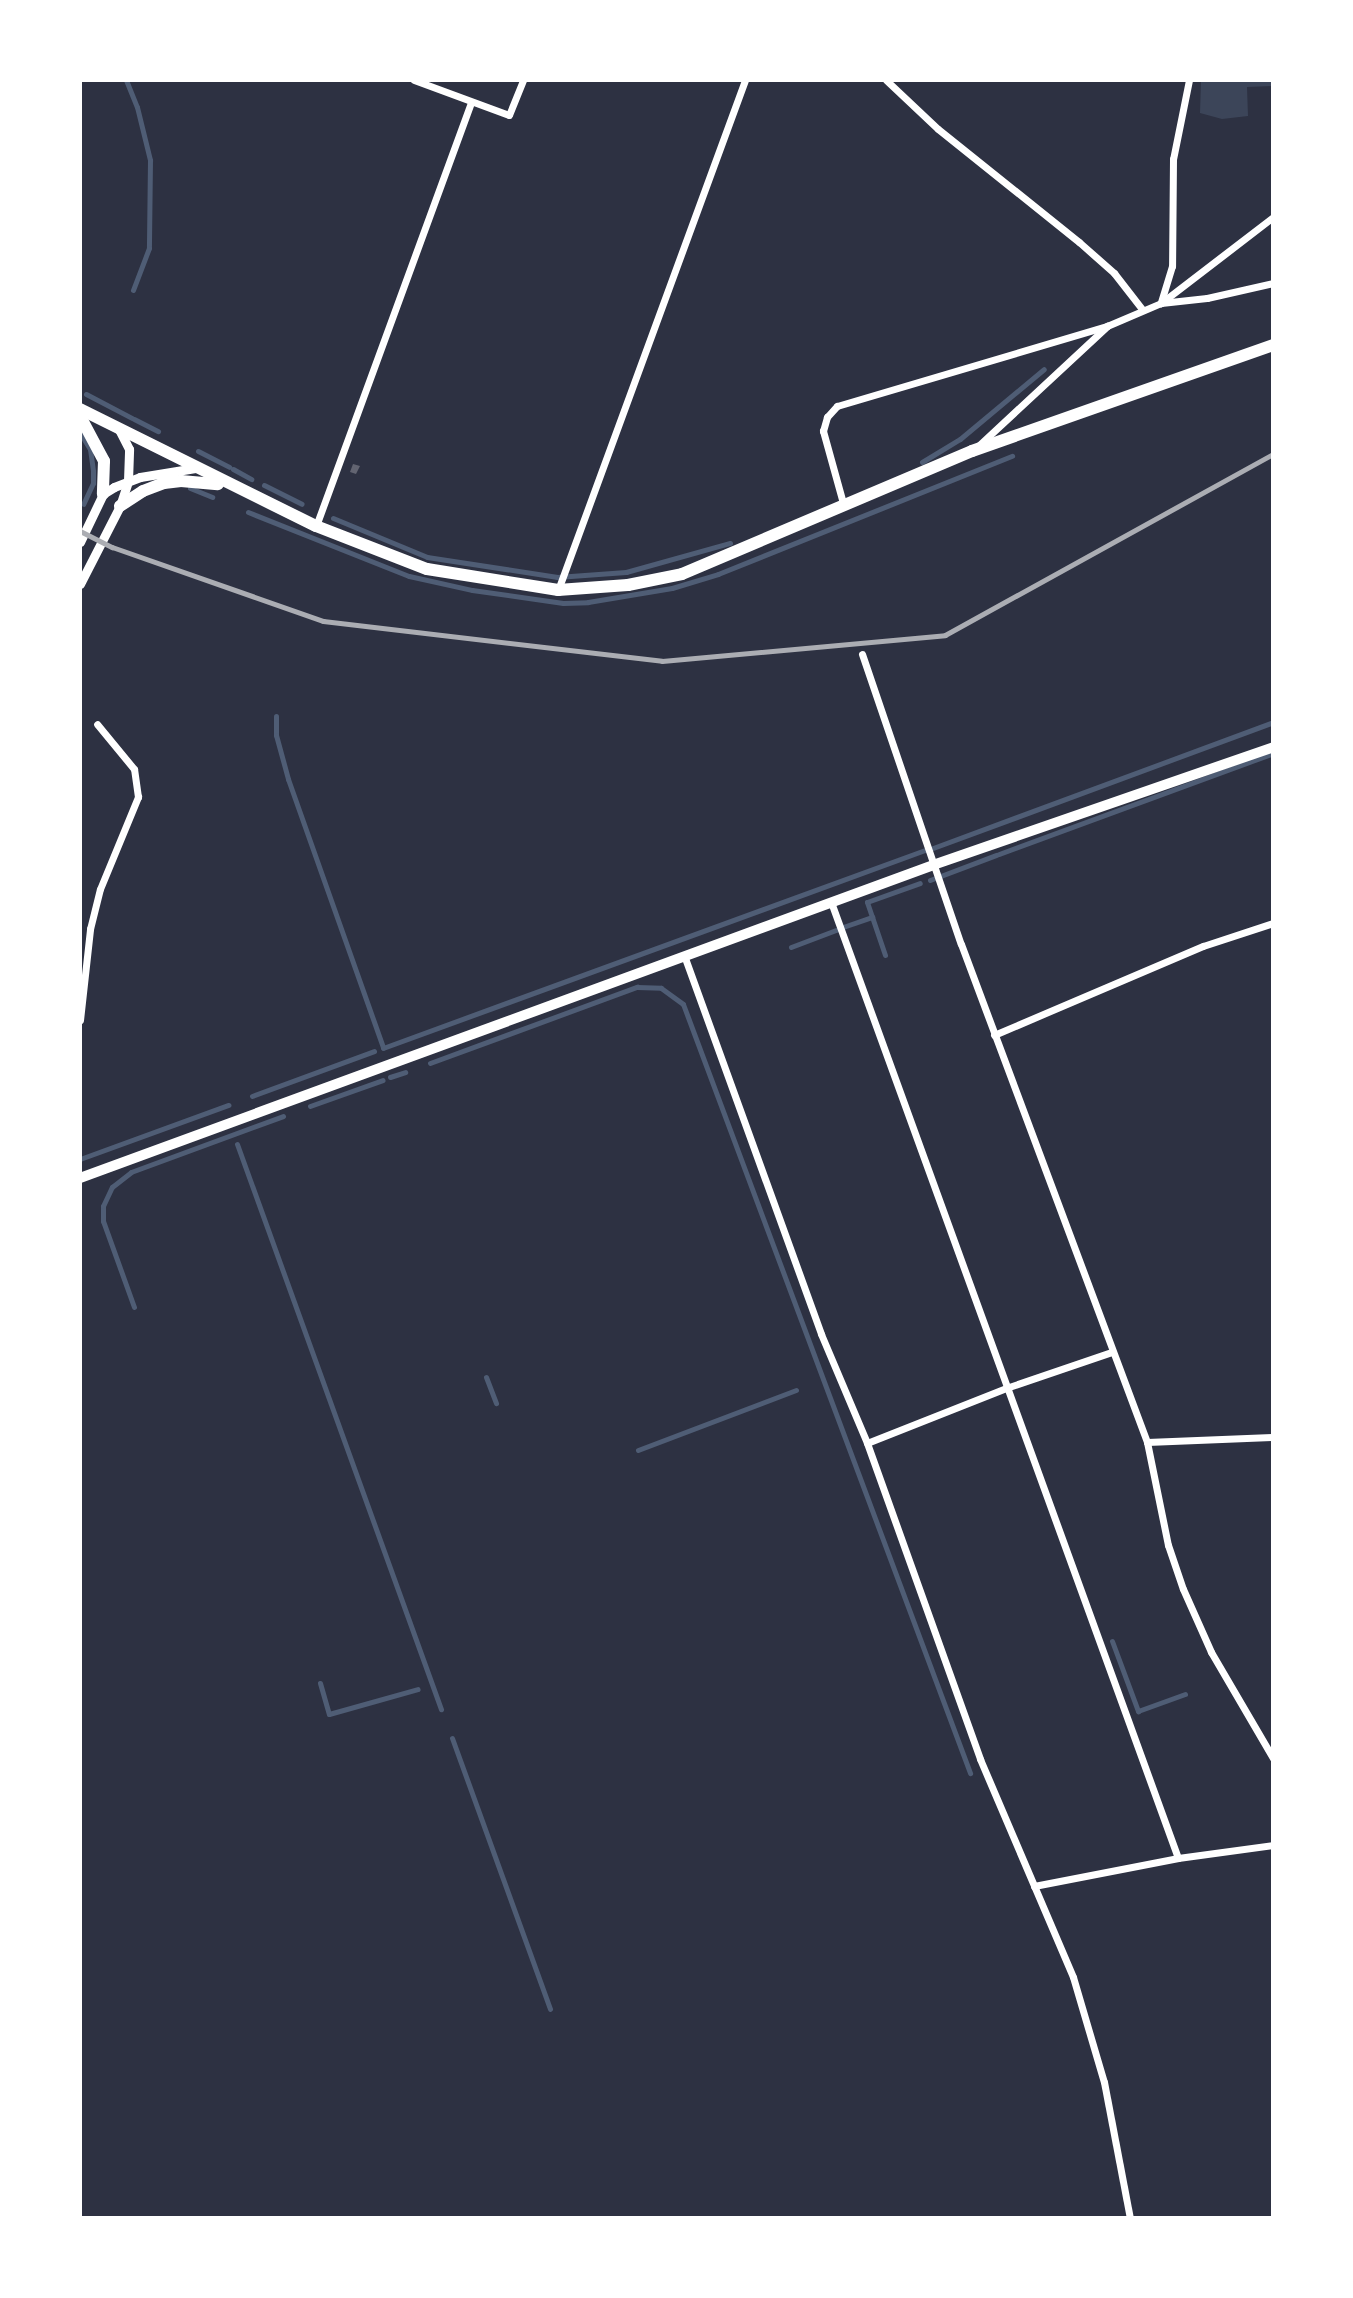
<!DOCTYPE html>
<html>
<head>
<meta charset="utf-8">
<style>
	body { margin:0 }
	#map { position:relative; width:1353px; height:2298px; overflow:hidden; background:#2d3142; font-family:Lato,sans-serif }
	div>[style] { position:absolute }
	.green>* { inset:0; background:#3c4559 }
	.stream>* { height:5px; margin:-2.5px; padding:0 2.5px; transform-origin:2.5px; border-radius:2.5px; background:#4f5d75 }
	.building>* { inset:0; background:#626471 }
	.minor>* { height:7px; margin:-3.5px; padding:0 3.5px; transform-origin:3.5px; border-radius:3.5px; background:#fff }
	.tertiary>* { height:9px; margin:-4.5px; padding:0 4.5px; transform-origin:4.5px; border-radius:4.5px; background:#fff }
	.secondary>* { height:10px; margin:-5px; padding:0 5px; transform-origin:5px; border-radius:5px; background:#fff }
	.primary>* { height:12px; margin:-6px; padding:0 6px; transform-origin:6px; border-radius:6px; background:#fff }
	.rail>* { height:5px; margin:-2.5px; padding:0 2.5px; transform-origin:2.5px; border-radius:2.5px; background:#abadb3 }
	span { translate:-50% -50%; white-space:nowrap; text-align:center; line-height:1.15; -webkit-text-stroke:6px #fff; paint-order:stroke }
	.frame { position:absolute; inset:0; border:82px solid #fff; pointer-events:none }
</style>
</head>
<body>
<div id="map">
	<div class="green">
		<div style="clip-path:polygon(1201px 80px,1273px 80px,1273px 86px,1247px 87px,1248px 116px,1222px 119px,1200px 113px)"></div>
	</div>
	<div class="stream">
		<div style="left:126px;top:80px;width:29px;rotate:68deg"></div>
		<div style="left:137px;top:107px;width:55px;rotate:76.2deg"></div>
		<div style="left:150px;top:160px;width:88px;rotate:90.7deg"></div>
		<div style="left:149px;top:248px;width:45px;rotate:110.9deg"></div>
		<div style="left:86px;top:394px;width:52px;rotate:27.6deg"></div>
		<div style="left:134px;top:419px;width:27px;rotate:27deg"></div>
		<div style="left:80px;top:433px;width:19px;rotate:58deg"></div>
		<div style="left:90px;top:449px;width:22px;rotate:82deg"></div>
		<div style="left:93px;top:471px;width:12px;rotate:90deg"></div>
		<div style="left:93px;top:483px;width:23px;rotate:115deg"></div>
		<div style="left:198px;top:451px;width:35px;rotate:27deg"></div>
		<div style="left:922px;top:462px;width:44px;rotate:-31.2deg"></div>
		<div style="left:960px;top:439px;width:109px;rotate:-39.8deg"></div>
		<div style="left:233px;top:469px;width:21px;rotate:29deg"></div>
		<div style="left:264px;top:485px;width:42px;rotate:26.6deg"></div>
		<div style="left:190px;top:488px;width:24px;rotate:22deg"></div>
		<div style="left:248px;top:512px;width:173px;rotate:21.7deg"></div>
		<div style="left:409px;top:576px;width:65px;rotate:12.5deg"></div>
		<div style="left:472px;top:590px;width:92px;rotate:8.1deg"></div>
		<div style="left:563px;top:603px;width:25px;rotate:-2deg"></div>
		<div style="left:588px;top:602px;width:85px;rotate:-9.5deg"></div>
		<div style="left:672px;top:588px;width:48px;rotate:-16.9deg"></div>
		<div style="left:718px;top:574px;width:317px;rotate:-21.9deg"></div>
		<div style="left:333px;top:518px;width:102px;rotate:22.5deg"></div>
		<div style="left:427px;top:557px;width:132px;rotate:8.7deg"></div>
		<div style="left:557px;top:577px;width:69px;rotate:-4.1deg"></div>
		<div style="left:626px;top:572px;width:108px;rotate:-15.6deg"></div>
		<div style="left:276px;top:716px;width:19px;rotate:90deg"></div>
		<div style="left:276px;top:735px;width:46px;rotate:74.7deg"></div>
		<div style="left:288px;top:779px;width:285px;rotate:70.5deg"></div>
		<div style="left:383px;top:1048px;width:577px;rotate:-20.07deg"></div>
		<div style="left:933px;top:848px;width:363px;rotate:-20.3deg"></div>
		<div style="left:999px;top:854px;width:292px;rotate:-20.2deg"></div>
		<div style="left:930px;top:880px;width:71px;rotate:-20.7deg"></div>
		<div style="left:843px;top:927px;width:31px;rotate:-19deg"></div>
		<div style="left:791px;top:947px;width:48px;rotate:-20.7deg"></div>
		<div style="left:885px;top:955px;width:56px;rotate:-108.8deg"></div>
		<div style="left:867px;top:902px;width:56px;rotate:-19.7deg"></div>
		<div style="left:430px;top:1063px;width:221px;rotate:-20.2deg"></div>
		<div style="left:637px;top:987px;width:24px;rotate:2deg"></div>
		<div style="left:661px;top:988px;width:27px;rotate:36deg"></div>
		<div style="left:683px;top:1004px;width:821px;rotate:69.53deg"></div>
		<div style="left:390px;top:1077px;width:16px;rotate:-18deg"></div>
		<div style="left:252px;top:1096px;width:130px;rotate:-20.2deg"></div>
		<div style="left:310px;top:1106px;width:77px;rotate:-19.6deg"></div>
		<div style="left:237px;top:1144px;width:601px;rotate:70.15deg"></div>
		<div style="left:80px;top:1159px;width:158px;rotate:-20deg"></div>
		<div style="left:134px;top:1307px;width:91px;rotate:-109.8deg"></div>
		<div style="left:103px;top:1221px;width:15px;rotate:-90deg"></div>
		<div style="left:103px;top:1206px;width:21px;rotate:-65deg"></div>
		<div style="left:112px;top:1187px;width:24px;rotate:-38deg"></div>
		<div style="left:131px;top:1172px;width:162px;rotate:-20.2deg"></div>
		<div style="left:486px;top:1377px;width:28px;rotate:69deg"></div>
		<div style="left:638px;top:1450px;width:169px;rotate:-20.8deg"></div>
		<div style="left:1112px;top:1641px;width:75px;rotate:69.6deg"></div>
		<div style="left:1138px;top:1711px;width:50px;rotate:-19.9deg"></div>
		<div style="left:320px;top:1683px;width:32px;rotate:74deg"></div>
		<div style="left:329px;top:1714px;width:92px;rotate:-15.7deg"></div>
		<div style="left:452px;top:1738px;width:288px;rotate:70.1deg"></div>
	</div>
	<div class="building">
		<div style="clip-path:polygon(353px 464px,360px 466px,356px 474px,350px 472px)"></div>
	</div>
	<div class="minor">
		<div style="left:414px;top:80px;width:101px;rotate:20.2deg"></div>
		<div style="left:509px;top:115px;width:38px;rotate:-68deg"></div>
		<div style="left:886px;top:80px;width:71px;rotate:43.3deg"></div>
		<div style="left:938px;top:129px;width:181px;rotate:38.7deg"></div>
		<div style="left:1079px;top:242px;width:47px;rotate:41.5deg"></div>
		<div style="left:1114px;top:273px;width:46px;rotate:52.1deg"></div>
		<div style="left:1189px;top:80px;width:81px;rotate:101.4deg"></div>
		<div style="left:1173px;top:159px;width:107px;rotate:90.5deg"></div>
		<div style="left:1172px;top:266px;width:39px;rotate:107deg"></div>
		<div style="left:1161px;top:303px;width:46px;rotate:-6.2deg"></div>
		<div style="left:1207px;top:298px;width:68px;rotate:-12.8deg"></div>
		<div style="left:977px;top:447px;width:178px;rotate:-42.9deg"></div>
		<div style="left:1107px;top:326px;width:59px;rotate:-23.1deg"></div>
		<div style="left:1161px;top:303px;width:141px;rotate:-37.5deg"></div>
		<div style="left:843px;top:503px;width:75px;rotate:-105.5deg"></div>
		<div style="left:823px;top:431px;width:15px;rotate:-74deg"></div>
		<div style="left:827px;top:417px;width:15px;rotate:-48deg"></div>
		<div style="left:837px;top:406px;width:282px;rotate:-16.5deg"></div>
		<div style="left:316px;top:526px;width:451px;rotate:-69.9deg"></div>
		<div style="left:558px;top:590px;width:543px;rotate:-69.86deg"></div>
		<div style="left:862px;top:654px;width:306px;rotate:71.2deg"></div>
		<div style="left:961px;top:944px;width:532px;rotate:69.52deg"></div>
		<div style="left:1147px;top:1442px;width:126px;rotate:-2.3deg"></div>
		<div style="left:831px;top:902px;width:1017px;rotate:70.05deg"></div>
		<div style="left:685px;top:958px;width:400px;rotate:70.1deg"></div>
		<div style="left:821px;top:1334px;width:118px;rotate:67.1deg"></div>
		<div style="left:867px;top:1443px;width:336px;rotate:70.3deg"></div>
		<div style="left:980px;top:1759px;width:237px;rotate:66.9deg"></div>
		<div style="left:1073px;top:1977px;width:109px;rotate:73.6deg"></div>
		<div style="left:1104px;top:2082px;width:138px;rotate:79.2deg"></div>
		<div style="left:80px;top:1020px;width:92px;rotate:-83.7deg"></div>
		<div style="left:90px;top:929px;width:41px;rotate:-76deg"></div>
		<div style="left:100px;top:889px;width:100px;rotate:-67.6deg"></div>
		<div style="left:138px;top:797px;width:28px;rotate:-98deg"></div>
		<div style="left:134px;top:769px;width:58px;rotate:-129.4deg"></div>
		<div style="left:994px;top:1035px;width:227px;rotate:-23.1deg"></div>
		<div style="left:1203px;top:946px;width:74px;rotate:-18.2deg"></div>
		<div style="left:1147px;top:1442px;width:105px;rotate:78.5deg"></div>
		<div style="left:1168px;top:1545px;width:46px;rotate:71.2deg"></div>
		<div style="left:1183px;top:1589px;width:69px;rotate:66deg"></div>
		<div style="left:1211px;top:1652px;width:123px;rotate:59.7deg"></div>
		<div style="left:867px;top:1443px;width:149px;rotate:-21.6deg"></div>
		<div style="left:1006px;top:1388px;width:112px;rotate:-18.8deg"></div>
		<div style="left:1034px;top:1886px;width:147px;rotate:-11deg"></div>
		<div style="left:1178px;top:1858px;width:96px;rotate:-7.8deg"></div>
	</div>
	<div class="tertiary">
		<div style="left:80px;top:542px;width:53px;rotate:-64.4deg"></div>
		<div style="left:103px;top:494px;width:13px;rotate:-32deg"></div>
		<div style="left:114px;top:487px;width:28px;rotate:-21deg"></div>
		<div style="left:140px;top:477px;width:56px;rotate:-9.3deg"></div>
		<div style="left:80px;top:584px;width:88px;rotate:-62.9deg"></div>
		<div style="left:120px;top:506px;width:26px;rotate:-72deg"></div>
		<div style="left:128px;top:481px;width:32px;rotate:-88deg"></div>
		<div style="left:129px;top:449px;width:22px;rotate:-117deg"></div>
	</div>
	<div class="secondary">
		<div style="left:80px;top:1178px;width:912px;rotate:-20.14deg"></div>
		<div style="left:936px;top:864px;width:357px;rotate:-19.1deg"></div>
	</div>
	<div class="primary">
		<div style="left:80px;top:409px;width:263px;rotate:26.4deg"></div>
		<div style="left:316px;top:526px;width:119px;rotate:21.2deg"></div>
		<div style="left:427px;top:569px;width:133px;rotate:9.1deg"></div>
		<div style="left:558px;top:590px;width:70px;rotate:-4.1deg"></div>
		<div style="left:628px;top:585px;width:55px;rotate:-11.5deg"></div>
		<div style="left:682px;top:574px;width:315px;rotate:-23deg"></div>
		<div style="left:972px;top:451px;width:319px;rotate:-19.4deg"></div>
		<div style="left:80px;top:416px;width:51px;rotate:61.9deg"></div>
		<div style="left:104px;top:461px;width:33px;rotate:92deg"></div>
		<div style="left:120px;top:506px;width:27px;rotate:-33deg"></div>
		<div style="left:143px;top:491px;width:22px;rotate:-21deg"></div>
		<div style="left:164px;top:483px;width:17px;rotate:-7deg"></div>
		<div style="left:181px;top:481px;width:37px;rotate:5deg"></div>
	</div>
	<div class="rail">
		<div style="left:80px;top:531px;width:36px;rotate:27deg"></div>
		<div style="left:112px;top:547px;width:224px;rotate:19.3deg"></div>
		<div style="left:323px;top:621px;width:341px;rotate:6.7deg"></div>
		<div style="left:662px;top:661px;width:284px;rotate:-5.2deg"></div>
		<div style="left:945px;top:635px;width:375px;rotate:-28.9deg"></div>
	</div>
	<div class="frame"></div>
</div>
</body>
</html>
